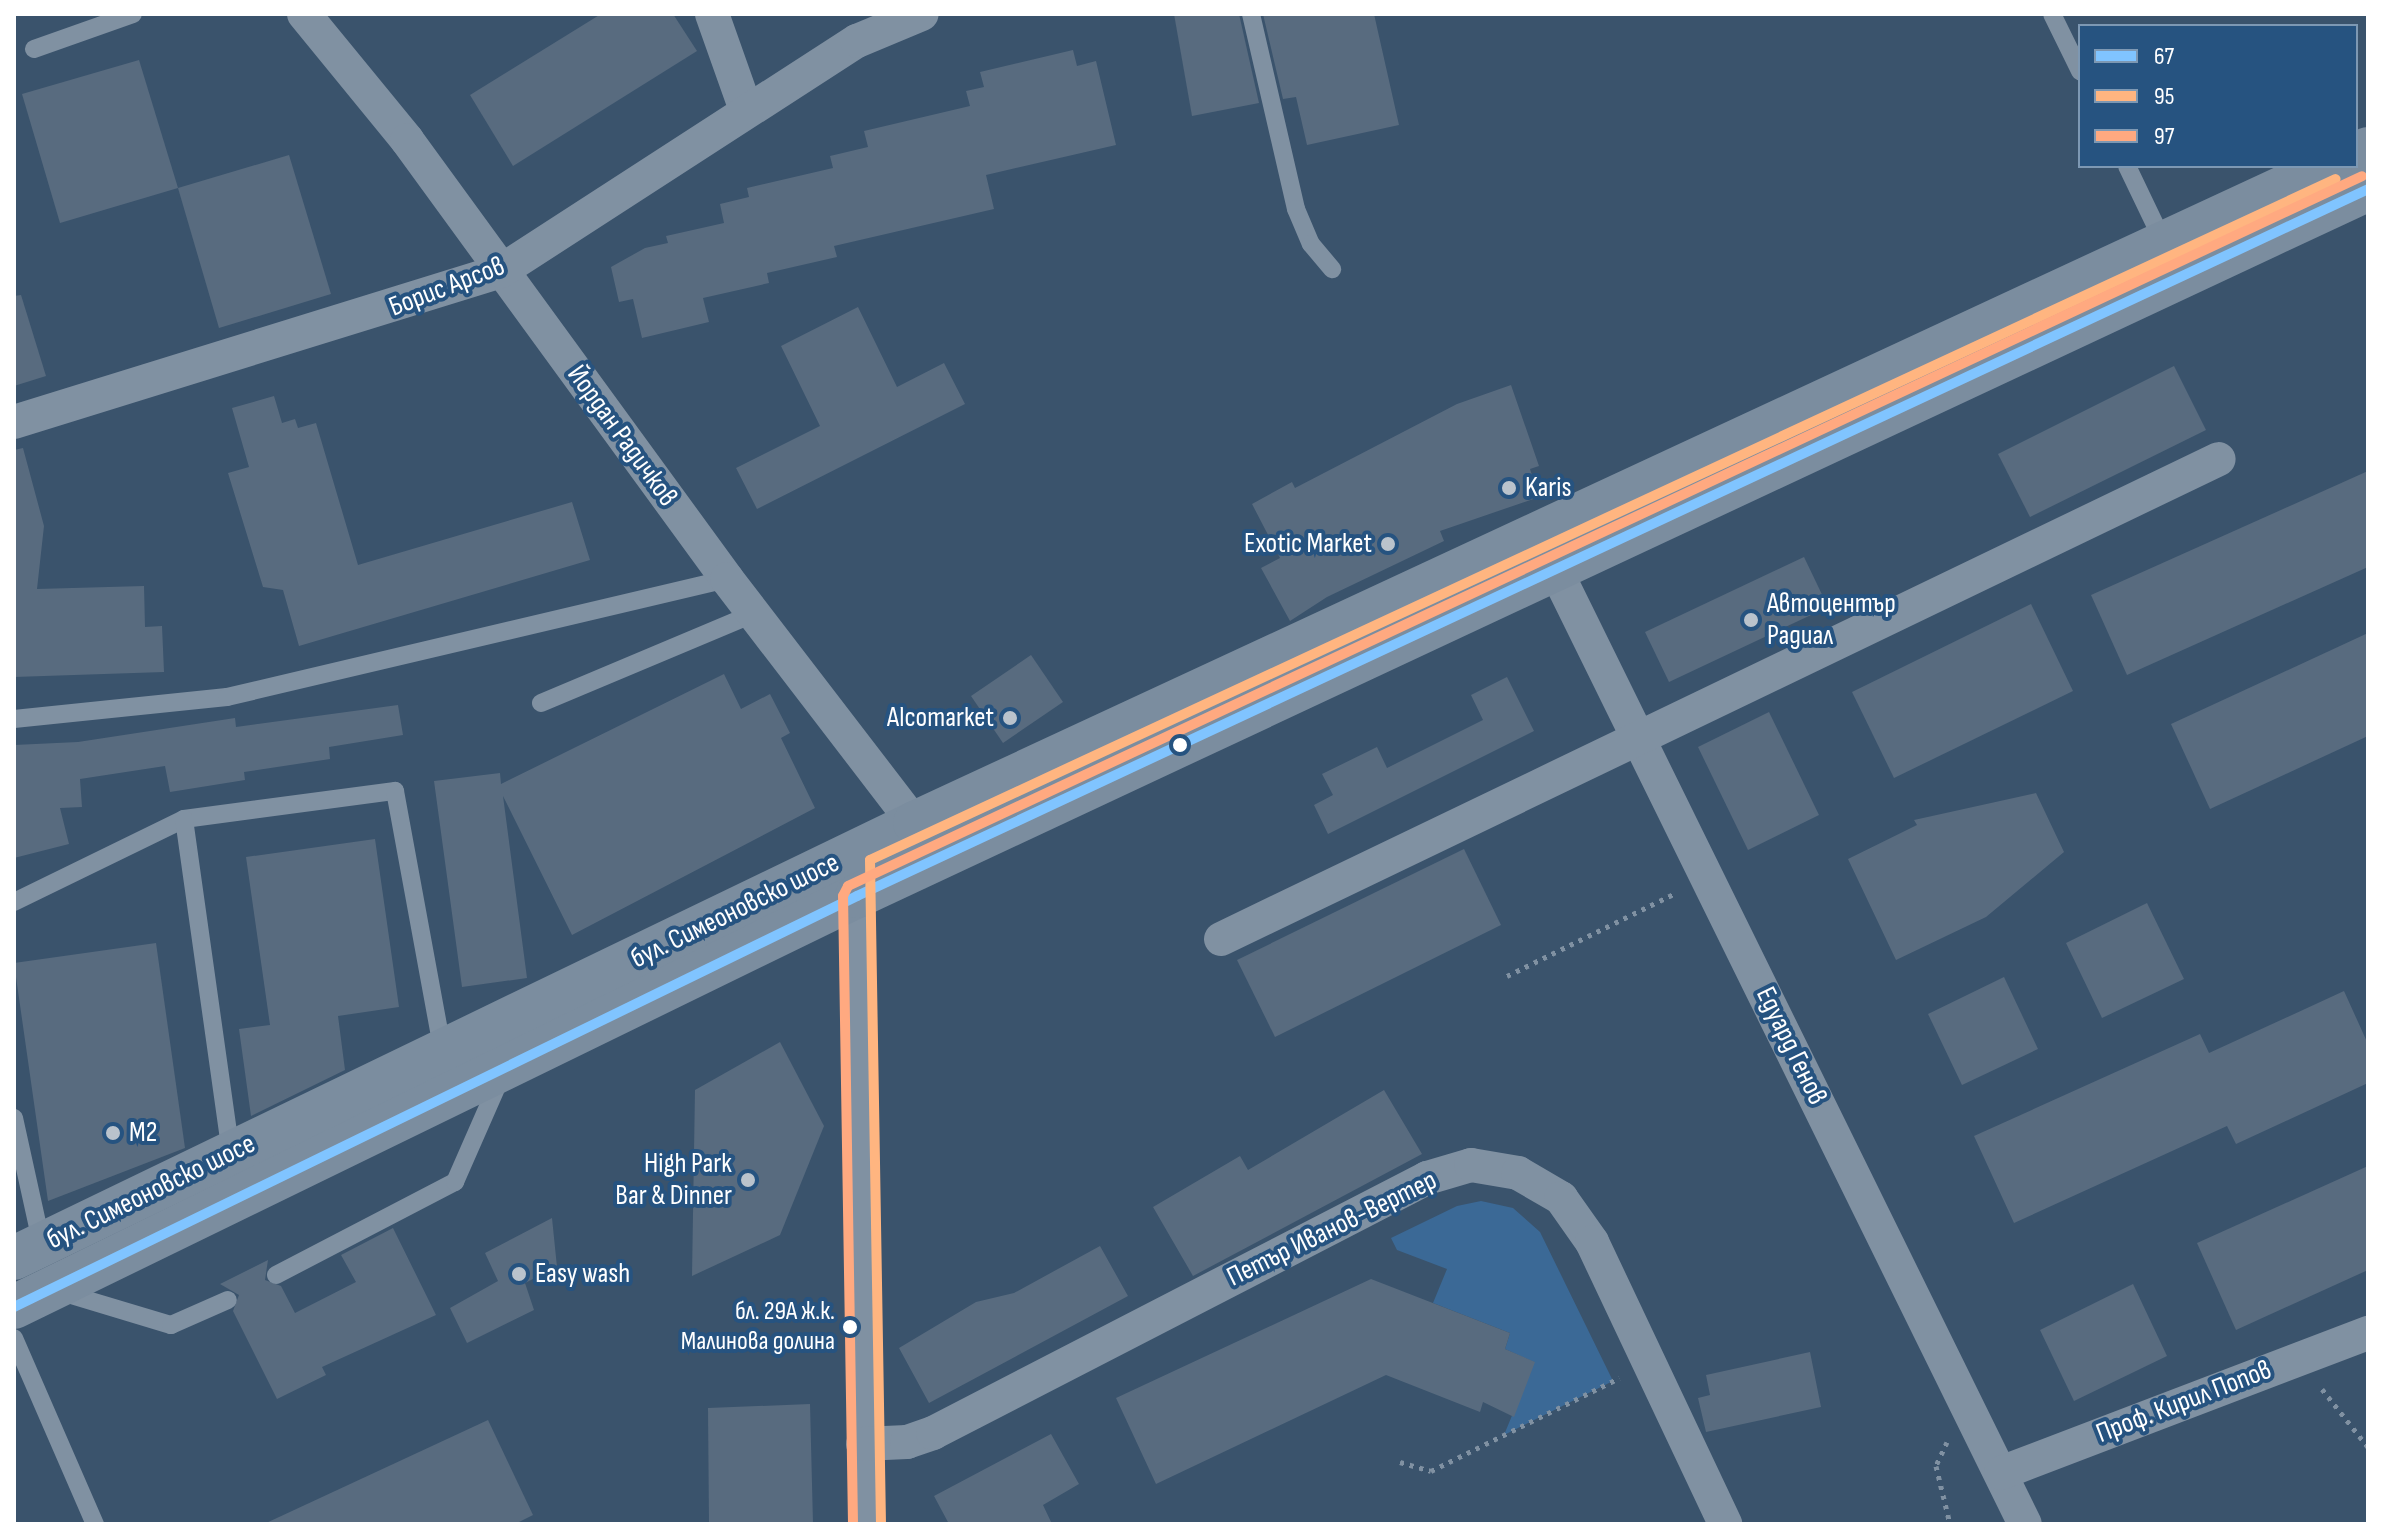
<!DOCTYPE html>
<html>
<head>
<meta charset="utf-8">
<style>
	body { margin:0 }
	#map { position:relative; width:2382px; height:1538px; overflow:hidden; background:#3a536c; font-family:"Sofia Sans Condensed",sans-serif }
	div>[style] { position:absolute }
	.green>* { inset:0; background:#3b6996 }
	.building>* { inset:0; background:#586b7f }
	.path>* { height:5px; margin-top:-2.5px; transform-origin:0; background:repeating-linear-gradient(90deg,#8091a2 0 4px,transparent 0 10px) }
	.service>* { height:18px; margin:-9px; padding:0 9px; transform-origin:9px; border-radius:9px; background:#8091a2 }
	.minor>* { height:34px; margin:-17px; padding:0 17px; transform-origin:17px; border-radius:17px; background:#8091a2 }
	.secondary>* { height:44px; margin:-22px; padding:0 22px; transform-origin:22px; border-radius:22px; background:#7b8d9f }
	.bus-1>* { height:10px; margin:-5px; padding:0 5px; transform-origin:5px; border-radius:5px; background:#80c4ff }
	.bus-2>* { height:10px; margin:-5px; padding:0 5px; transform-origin:5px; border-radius:5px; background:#ffb580 }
	.bus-3>* { height:10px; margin:-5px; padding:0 5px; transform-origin:5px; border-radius:5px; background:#ffa980 }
	.dots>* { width:22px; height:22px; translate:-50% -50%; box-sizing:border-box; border:4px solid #265380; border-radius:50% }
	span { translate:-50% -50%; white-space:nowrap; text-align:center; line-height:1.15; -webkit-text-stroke:8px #265380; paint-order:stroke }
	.bus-label { font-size:26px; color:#fff }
	.right { translate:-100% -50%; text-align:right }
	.street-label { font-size:28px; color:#fff }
	.poi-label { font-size:28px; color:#fff }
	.left { translate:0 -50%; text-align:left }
	.frame { position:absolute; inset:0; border:16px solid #fff; pointer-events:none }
	.legend { position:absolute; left:2078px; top:24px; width:280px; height:144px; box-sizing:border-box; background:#265380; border:2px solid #7d98b3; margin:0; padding:10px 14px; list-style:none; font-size:24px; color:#fff }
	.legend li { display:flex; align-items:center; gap:16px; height:40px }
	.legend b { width:40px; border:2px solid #7d98b3 }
</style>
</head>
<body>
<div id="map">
	<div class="green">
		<div style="clip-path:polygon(1481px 1201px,1513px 1208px,1540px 1232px,1613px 1381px,1504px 1435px,1534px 1362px,1505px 1349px,1510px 1333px,1433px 1303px,1447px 1269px,1397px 1250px,1391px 1238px,1457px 1206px)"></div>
	</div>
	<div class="building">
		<div style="clip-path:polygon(601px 14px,673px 14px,697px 51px,513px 166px,470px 95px)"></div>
		<div style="clip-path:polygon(1174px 14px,1239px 14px,1259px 103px,1192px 116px)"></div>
		<div style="clip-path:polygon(1263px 14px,1374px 14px,1399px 125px,1307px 145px,1296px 97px,1283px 99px)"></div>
		<div style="clip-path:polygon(1073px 50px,1077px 66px,1096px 61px,1116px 145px,986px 175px,994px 209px,834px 246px,837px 257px,767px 273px,769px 283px,703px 298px,709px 322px,642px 338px,633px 299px,619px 302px,611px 267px,645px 248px,668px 243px,666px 236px,724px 223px,720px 204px,749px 197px,747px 188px,833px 168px,830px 156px,868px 147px,864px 131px,970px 106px,966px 91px,984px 87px,980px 72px)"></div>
		<div style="clip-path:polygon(139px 60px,178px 188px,60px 223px,22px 94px)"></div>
		<div style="clip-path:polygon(289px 155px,331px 294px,219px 328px,178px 188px)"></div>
		<div style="clip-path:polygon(21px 295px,46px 376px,14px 386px,14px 296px)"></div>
		<div style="clip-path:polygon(858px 307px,897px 387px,944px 363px,965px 404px,757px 509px,736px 468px,820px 426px,781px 346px)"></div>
		<div style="clip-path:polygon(2174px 366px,2206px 430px,2030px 517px,1998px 454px)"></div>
		<div style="clip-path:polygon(1511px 385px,1539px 466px,1530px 469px,1539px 497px,1440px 531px,1444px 541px,1327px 597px,1290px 621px,1261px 568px,1280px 558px,1252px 504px,1292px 482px,1295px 488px,1457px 404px)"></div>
		<div style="clip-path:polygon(274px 396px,282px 423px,295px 419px,298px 428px,316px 423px,358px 565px,572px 502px,590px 560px,299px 646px,283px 590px,263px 587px,228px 473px,249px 467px,232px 408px)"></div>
		<div style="clip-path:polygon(23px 448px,44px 526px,37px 589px,144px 586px,145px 627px,162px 626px,164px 672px,14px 677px,14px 450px)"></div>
		<div style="clip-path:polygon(2368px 471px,2368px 567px,2127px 675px,2091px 595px)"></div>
		<div style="clip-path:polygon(1804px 557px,1828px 607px,1669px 682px,1645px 632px)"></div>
		<div style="clip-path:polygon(2031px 604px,2073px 691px,1894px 778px,1852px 692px)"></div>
		<div style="clip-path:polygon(2368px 633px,2368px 736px,2210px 809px,2171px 724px)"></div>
		<div style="clip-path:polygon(1031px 655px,1063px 702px,1003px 743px,971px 696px)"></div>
		<div style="clip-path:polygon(724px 674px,741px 709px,770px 694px,790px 733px,781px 738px,815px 808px,572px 935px,503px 796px,527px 978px,462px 987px,434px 781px,500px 773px,501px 784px)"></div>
		<div style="clip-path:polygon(1507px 677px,1534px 731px,1328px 834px,1314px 805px,1333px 795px,1322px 774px,1377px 747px,1387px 768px,1483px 720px,1471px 695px)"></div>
		<div style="clip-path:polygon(398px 705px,403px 735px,329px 747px,330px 759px,244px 772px,245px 780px,170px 792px,165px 766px,80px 779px,82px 807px,60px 808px,69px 844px,14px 858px,14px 745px,78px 742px,235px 718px,236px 727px)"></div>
		<div style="clip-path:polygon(1769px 712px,1819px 815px,1748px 850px,1698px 747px)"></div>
		<div style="clip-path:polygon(2036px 793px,2064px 852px,1986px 917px,1896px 960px,1848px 859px,1917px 825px,1914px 820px)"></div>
		<div style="clip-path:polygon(375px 839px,399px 1007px,338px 1016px,345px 1070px,251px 1116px,239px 1029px,270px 1025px,246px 857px)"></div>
		<div style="clip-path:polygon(1464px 849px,1501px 925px,1275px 1037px,1237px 960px)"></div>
		<div style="clip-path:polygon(2147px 903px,2184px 979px,2102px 1018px,2066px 943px)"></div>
		<div style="clip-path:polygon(156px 943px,185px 1148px,48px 1201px,14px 963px)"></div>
		<div style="clip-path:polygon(2004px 977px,2038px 1049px,1962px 1085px,1928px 1014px)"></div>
		<div style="clip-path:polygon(2344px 991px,2368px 1044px,2368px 1083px,2236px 1144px,2227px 1126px,2014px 1223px,1974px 1136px,2200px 1034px,2209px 1053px)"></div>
		<div style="clip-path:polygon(780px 1042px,824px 1126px,780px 1235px,692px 1276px,695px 1090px)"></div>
		<div style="clip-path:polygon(1384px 1090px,1422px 1154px,1193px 1276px,1153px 1207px,1240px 1156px,1248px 1170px)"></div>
		<div style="clip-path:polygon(2368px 1166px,2368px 1270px,2236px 1330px,2197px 1243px)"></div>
		<div style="clip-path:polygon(552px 1218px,557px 1267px,525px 1283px,534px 1310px,467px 1343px,450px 1308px,498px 1281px,485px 1253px)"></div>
		<div style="clip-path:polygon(393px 1228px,436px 1315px,322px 1367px,326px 1375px,277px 1399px,233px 1311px,239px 1295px,220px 1284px,268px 1260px,265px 1280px,281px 1286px,295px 1313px,356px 1282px,341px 1255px)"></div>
		<div style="clip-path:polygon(1100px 1246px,1128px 1296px,929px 1403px,899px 1348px,976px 1302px,1014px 1293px)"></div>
		<div style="clip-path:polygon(1371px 1279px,1510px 1333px,1505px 1349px,1535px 1362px,1514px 1417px,1483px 1402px,1480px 1412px,1386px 1375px,1156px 1484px,1116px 1398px)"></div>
		<div style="clip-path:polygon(2133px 1284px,2167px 1356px,2074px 1401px,2040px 1330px)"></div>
		<div style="clip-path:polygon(1810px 1352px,1821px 1407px,1706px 1432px,1698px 1398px,1710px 1395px,1706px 1375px)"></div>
		<div style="clip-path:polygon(810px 1404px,813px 1524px,709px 1524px,708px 1408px)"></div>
		<div style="clip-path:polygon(488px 1420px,533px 1515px,515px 1524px,264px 1524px)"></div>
		<div style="clip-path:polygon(1051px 1434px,1079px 1484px,1043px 1505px,1052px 1524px,949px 1524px,934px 1496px)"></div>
	</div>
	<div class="path">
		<div style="left:1507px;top:976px;width:188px;rotate:-26.2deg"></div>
		<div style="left:2322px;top:1389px;width:74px;rotate:51.6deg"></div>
		<div style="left:1947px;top:1442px;width:26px;rotate:115deg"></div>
		<div style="left:1936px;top:1466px;width:60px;rotate:76.4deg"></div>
		<div style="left:1400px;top:1462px;width:32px;rotate:16deg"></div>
		<div style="left:1431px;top:1471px;width:210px;rotate:-26.3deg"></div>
	</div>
	<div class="service">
		<div style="left:1251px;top:14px;width:200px;rotate:77deg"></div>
		<div style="left:1296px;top:209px;width:38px;rotate:67deg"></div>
		<div style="left:1311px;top:244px;width:33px;rotate:50deg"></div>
		<div style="left:2052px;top:14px;width:64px;rotate:63.8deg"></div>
		<div style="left:34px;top:49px;width:105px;rotate:-19.5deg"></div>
		<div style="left:2127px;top:166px;width:83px;rotate:64.4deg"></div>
		<div style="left:541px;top:703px;width:232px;rotate:-22.8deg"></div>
		<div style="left:14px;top:719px;width:214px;rotate:-5.9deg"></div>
		<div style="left:227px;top:697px;width:514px;rotate:-13.28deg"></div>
		<div style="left:184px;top:819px;width:213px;rotate:-7.6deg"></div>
		<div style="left:395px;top:791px;width:265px;rotate:79.6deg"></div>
		<div style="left:14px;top:902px;width:189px;rotate:-26deg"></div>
		<div style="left:184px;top:819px;width:338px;rotate:82deg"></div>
		<div style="left:14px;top:1118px;width:130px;rotate:77.6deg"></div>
		<div style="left:276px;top:1275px;width:202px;rotate:-27.5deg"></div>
		<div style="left:455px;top:1182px;width:115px;rotate:-66.3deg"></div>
		<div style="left:61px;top:1292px;width:115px;rotate:16.7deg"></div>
		<div style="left:171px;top:1325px;width:62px;rotate:-23.7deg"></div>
		<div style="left:14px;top:1338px;width:203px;rotate:66.5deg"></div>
	</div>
	<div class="minor">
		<div style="left:304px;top:14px;width:163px;rotate:50.7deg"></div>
		<div style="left:407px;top:140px;width:543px;rotate:53.91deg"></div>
		<div style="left:727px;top:579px;width:330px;rotate:52.5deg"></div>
		<div style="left:712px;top:14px;width:102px;rotate:70.5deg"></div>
		<div style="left:14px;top:422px;width:510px;rotate:-17.23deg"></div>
		<div style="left:501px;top:271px;width:424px;rotate:-32.9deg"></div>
		<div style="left:857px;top:41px;width:70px;rotate:-22.6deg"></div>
		<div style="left:1555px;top:569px;width:1064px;rotate:63.8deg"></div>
		<div style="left:857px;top:877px;width:647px;rotate:89.11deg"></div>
		<div style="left:1221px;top:939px;width:1107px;rotate:-25.69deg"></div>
		<div style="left:863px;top:1444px;width:44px;rotate:-2.6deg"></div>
		<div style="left:907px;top:1442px;width:28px;rotate:-19deg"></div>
		<div style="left:933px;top:1433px;width:556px;rotate:-27.3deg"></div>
		<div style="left:1427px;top:1178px;width:46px;rotate:-16.5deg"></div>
		<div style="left:1471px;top:1165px;width:48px;rotate:9.7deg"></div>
		<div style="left:1518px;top:1173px;width:50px;rotate:30.2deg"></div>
		<div style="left:1561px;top:1198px;width:54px;rotate:54.8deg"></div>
		<div style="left:1592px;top:1242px;width:312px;rotate:64.7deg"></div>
		<div style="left:2001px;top:1473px;width:393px;rotate:-20.9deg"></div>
	</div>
	<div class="secondary">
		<div style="left:2356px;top:154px;width:13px;rotate:-23deg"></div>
		<div style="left:14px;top:1258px;width:1001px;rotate:-25.77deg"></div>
		<div style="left:915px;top:823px;width:1560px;rotate:-24.91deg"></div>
		<div style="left:14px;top:1307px;width:938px;rotate:-25.99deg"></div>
		<div style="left:857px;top:896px;width:1668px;rotate:-25.07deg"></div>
	</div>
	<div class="bus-1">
		<div style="left:14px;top:1307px;width:938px;rotate:-25.99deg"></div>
		<div style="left:857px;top:896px;width:1668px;rotate:-25.07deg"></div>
	</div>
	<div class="bus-2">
		<div style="left:881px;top:1524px;width:664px;rotate:-90.95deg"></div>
		<div style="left:870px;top:860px;width:1616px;rotate:-24.92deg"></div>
	</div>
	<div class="bus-3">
		<div style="left:853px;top:1524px;width:628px;rotate:-90.91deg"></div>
		<div style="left:843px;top:896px;width:11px;rotate:-63deg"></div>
		<div style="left:848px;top:886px;width:1672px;rotate:-25.12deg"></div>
	</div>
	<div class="dots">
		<div style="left:1509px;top:488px;background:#bac3cc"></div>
		<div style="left:1388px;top:544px;background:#bac3cc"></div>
		<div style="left:1751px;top:620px;background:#bac3cc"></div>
		<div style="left:1010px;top:718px;background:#bac3cc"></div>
		<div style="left:1180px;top:745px;background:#fff"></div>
		<div style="left:113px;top:1133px;background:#bac3cc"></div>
		<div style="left:748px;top:1180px;background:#bac3cc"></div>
		<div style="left:519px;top:1274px;background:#bac3cc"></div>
		<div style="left:850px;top:1327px;background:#fff"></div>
	</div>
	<div class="bus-label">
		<span class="right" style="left:835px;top:1327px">бл. 29А ж.к.<br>Малинова долина</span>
	</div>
	<div class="street-label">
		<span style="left:447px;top:287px;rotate:-21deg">Борис Арсов</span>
		<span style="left:622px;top:436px;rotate:54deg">Йордан Радичков</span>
		<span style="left:735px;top:911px;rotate:-26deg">бул. Симеоновско шосе</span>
		<span style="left:1791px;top:1046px;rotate:64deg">Едуард Генов</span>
		<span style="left:151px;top:1192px;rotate:-26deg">бул. Симеоновско шосе</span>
		<span style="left:1332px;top:1229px;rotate:-26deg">Петър Иванов-Вертер</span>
		<span style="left:2184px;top:1402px;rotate:-21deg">Проф. Кирил Попов</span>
	</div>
	<div class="poi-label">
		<span class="left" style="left:1525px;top:488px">Karis</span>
		<span class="right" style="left:1372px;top:544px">Exotic Market</span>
		<span class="left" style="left:1767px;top:620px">Автоцентър<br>Радиал</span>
		<span class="right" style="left:994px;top:718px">Alcomarket</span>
		<span class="left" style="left:129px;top:1133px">M2</span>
		<span class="right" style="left:732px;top:1180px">High Park<br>Bar &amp; Dinner</span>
		<span class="left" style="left:535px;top:1274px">Easy wash</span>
	</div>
	<div class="frame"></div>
	<ul class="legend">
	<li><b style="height:10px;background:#80c4ff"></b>67</li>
	<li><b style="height:10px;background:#ffb580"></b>95</li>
	<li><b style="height:10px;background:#ffa980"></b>97</li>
	</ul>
</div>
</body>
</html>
